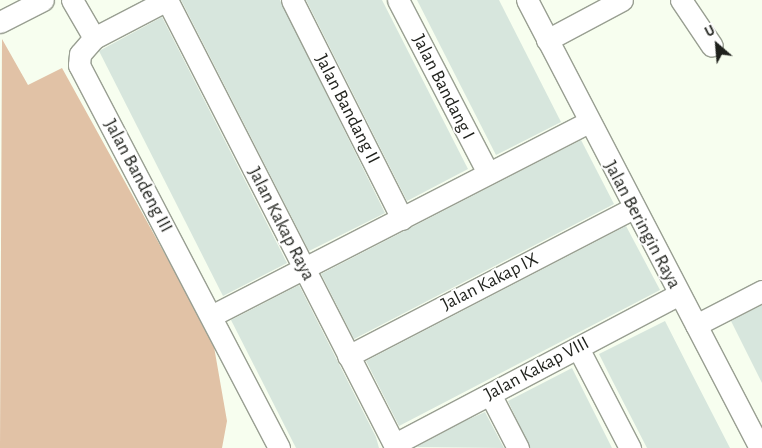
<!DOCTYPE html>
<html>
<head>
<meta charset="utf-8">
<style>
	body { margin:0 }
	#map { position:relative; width:762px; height:448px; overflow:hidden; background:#f7feef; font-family:"Alegreya Sans",sans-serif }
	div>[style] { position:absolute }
	.green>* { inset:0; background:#e1c2a6 }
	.building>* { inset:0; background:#d7e6dd }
	.roads { filter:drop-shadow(1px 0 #999f92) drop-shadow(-1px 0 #999f92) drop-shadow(0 1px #999f92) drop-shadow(0 -1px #999f92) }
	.minor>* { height:21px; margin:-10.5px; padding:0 10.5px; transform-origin:10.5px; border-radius:10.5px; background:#fff }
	span { translate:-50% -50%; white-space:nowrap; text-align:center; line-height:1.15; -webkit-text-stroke:4px #fff; paint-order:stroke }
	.street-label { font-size:19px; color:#1f211c }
	.north { position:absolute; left:692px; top:20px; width:50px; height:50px; -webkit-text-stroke:4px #fff; paint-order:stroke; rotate:333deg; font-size:14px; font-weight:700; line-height:20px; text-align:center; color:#1f211c }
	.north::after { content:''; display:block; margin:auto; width:18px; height:22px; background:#1f211c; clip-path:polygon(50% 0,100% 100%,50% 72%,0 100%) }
</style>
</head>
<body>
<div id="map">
	<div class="green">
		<div style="clip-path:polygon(2px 39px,28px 85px,62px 68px,213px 341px,227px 421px,222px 448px,0 448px)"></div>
	</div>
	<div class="building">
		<div style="clip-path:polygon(181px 0,280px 0,385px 213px,309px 251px)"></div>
		<div style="clip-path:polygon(306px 0,382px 0,468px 169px,407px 201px)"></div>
		<div style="clip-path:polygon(417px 0,499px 0,561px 122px,496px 155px)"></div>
		<div style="clip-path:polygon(162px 17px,287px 263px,223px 296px,99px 51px)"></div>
		<div style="clip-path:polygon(581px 140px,614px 204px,354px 339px,321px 274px)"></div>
		<div style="clip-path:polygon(626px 226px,660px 290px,399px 426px,366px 361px)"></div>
		<div style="clip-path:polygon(299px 285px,376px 437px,379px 448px,296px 448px,231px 320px)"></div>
		<div style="clip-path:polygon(762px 305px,762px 383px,731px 321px)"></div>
		<div style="clip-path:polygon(665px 321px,693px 376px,730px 448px,647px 448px,612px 380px,599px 354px)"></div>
		<div style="clip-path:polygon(572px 368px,612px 448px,530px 448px,508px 401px)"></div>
		<div style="clip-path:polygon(485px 412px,504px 448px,416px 447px,467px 420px)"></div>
	</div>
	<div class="roads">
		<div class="minor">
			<div style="left:72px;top:0;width:44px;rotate:59.9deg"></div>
			<div style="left:167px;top:0;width:82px;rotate:152.5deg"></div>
			<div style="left:94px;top:38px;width:21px;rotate:131deg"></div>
			<div style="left:80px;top:54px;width:11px;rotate:95deg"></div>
			<div style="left:79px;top:65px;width:432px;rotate:62.4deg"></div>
			<div style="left:167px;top:0;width:503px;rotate:62.93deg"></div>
			<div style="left:292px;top:0;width:245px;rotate:63.3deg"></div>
			<div style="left:398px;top:0;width:195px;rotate:62.5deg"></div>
			<div style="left:527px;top:0;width:505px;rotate:62.52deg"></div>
			<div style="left:681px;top:0;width:55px;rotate:56deg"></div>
			<div style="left:0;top:22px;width:48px;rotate:-27.1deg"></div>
			<div style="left:547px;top:40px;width:85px;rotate:-28.1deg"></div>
			<div style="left:213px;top:315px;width:422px;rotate:-27.2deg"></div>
			<div style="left:696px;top:325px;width:74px;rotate:-27.3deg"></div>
			<div style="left:578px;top:348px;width:113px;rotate:62.5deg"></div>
			<div style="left:348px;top:356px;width:321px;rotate:-27.4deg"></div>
			<div style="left:490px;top:394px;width:61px;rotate:62.6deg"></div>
			<div style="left:395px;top:444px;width:321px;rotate:-27.8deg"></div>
		</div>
	</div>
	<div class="street-label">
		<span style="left:443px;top:87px;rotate:63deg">Jalan Bandang I</span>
		<span style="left:347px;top:109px;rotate:63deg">Jalan Bandang II</span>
		<span style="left:138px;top:176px;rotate:62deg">Jalan Bandeng III</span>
		<span style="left:281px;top:224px;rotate:63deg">Jalan Kakap Raya</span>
		<span style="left:642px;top:225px;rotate:62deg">Jalan Beringin Raya</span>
		<span style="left:490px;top:282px;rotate:-27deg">Jalan Kakap IX</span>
		<span style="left:537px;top:369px;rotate:-28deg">Jalan Kakap VIII</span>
	</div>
	<div class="north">U</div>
</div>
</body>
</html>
